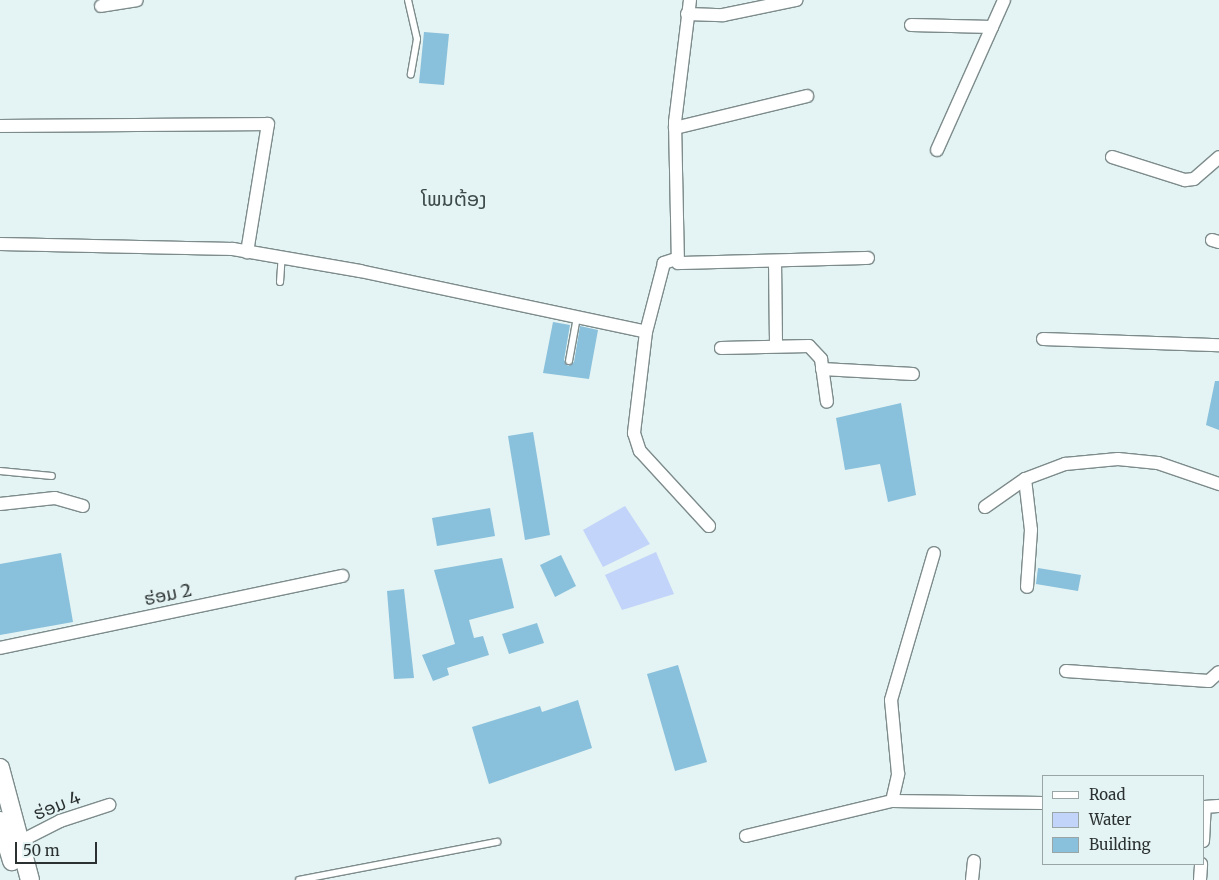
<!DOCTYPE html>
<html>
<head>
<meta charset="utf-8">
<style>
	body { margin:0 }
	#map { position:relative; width:1219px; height:880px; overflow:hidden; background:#e4f3f3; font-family:Merriweather,"Noto Sans Lao",serif }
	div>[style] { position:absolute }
	.water>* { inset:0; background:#c2d4f9 }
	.building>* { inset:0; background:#89c0db }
	.roads { filter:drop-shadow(1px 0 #7d8b8b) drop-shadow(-1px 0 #7d8b8b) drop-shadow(0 1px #7d8b8b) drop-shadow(0 -1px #7d8b8b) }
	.lane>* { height:6px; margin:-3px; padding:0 3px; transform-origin:3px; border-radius:3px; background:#fff }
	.street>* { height:12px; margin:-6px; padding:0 6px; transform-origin:6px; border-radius:6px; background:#fff }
	.secondary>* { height:18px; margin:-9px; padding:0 9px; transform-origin:9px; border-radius:9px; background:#fff }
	span { translate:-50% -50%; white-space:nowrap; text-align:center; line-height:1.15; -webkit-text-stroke:4px #e4f3f3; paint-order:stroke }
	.street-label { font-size:18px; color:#2b3131 }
	.quarter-label { font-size:20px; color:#3d4a4a }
	.legend { position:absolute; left:1042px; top:775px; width:162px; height:90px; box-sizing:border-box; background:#e4f3f3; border:1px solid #9aa5a5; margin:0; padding:6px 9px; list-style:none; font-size:15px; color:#2b3131 }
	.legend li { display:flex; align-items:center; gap:10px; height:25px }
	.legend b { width:25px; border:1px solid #9aa5a5 }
	.scale { position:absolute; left:15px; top:842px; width:82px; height:22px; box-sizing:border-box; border:2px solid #2b3131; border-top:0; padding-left:6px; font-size:15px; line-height:18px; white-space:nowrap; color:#2b3131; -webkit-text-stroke:4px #e4f3f3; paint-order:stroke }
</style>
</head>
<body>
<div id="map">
	<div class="water">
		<div style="clip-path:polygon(625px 506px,650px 544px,603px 567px,583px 530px)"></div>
		<div style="clip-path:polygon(656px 552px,674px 594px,622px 610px,605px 575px)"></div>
	</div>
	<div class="building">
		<div style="clip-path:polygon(424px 32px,449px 34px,444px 85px,419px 83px)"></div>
		<div style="clip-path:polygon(553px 322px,570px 325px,564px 360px,568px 366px,574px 362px,580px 326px,598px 330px,589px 379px,543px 373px)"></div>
		<div style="clip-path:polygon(1215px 381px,1219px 381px,1219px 430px,1206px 425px)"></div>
		<div style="clip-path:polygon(901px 403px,916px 495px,888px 502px,880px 464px,845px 470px,836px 418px)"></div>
		<div style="clip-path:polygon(533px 432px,550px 535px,525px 540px,508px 436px)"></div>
		<div style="clip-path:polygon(490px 508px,495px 536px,437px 546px,432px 518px)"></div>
		<div style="clip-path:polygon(61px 553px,73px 622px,0 635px,0 564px)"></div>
		<div style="clip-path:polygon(561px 555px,576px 586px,555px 597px,540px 565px)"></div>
		<div style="clip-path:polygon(502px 558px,514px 608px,469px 620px,474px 638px,483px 636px,489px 655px,447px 668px,449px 675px,433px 681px,422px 655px,455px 644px,434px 570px)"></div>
		<div style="clip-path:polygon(1038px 568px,1081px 575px,1078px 591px,1036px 584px)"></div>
		<div style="clip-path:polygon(404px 589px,414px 678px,394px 679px,387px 591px)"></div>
		<div style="clip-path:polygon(537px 623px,544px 643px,509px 654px,502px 634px)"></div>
		<div style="clip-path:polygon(678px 665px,707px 762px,675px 771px,647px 674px)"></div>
		<div style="clip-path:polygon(578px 700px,592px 748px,489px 784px,472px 727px,540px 706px,542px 712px)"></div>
	</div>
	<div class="roads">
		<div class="lane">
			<div style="left:408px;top:0;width:40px;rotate:77deg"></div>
			<div style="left:417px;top:39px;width:36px;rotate:100deg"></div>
			<div style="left:280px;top:282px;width:26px;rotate:-86deg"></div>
			<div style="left:569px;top:361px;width:45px;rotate:-79.7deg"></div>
			<div style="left:0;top:471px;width:52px;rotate:5.5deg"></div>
			<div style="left:299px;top:880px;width:202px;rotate:-10.9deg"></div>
		</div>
		<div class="street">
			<div style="left:690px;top:0;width:123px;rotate:97deg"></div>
			<div style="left:675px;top:122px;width:141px;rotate:88.8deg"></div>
			<div style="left:678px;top:263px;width:190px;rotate:-1.5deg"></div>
			<div style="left:101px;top:6px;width:36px;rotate:-9deg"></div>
			<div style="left:687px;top:14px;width:36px;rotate:2deg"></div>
			<div style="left:723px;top:15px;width:75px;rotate:-11.6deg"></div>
			<div style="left:911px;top:25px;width:81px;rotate:1.4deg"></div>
			<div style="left:0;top:126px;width:268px;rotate:-0.4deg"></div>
			<div style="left:268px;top:124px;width:130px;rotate:99.3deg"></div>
			<div style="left:675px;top:128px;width:136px;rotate:-13.6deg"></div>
			<div style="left:937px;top:150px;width:164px;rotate:-65.9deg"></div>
			<div style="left:1112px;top:157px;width:77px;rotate:17.5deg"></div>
			<div style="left:1185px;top:180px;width:9px;rotate:-6deg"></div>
			<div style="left:1194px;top:179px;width:33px;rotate:-41deg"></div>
			<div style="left:1212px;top:240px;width:7px;rotate:16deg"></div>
			<div style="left:0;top:244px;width:233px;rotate:1.2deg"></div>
			<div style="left:233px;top:249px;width:129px;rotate:9.8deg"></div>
			<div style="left:360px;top:271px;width:292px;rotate:12deg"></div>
			<div style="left:676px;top:259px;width:13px;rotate:162deg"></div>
			<div style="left:664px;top:263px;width:71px;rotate:104.6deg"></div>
			<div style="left:646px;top:332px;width:102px;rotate:96.8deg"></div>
			<div style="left:634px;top:433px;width:19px;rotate:72deg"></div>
			<div style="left:640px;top:451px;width:102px;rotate:47.4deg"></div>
			<div style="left:775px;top:261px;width:84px;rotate:89.3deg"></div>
			<div style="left:1043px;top:339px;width:176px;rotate:2deg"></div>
			<div style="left:721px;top:348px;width:88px;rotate:-1.3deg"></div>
			<div style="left:809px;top:346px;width:18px;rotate:47deg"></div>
			<div style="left:821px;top:359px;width:43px;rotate:82.1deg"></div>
			<div style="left:822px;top:369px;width:91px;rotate:3.1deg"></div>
			<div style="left:1025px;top:479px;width:51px;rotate:83.3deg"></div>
			<div style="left:1031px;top:530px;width:57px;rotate:94deg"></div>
			<div style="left:0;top:504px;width:55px;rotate:-6.2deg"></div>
			<div style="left:55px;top:498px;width:29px;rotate:16deg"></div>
			<div style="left:985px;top:507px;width:49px;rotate:-35deg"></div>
			<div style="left:1025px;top:479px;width:43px;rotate:-20.6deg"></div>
			<div style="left:1065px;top:464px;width:53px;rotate:-5.4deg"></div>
			<div style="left:1118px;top:459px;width:40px;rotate:5.7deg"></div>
			<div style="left:1158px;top:463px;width:65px;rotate:19deg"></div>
			<div style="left:0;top:648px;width:350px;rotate:-11.9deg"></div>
			<div style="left:1066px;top:671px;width:143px;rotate:4deg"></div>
			<div style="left:1209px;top:681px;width:13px;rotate:-42deg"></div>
			<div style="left:892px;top:801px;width:28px;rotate:-77deg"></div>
			<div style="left:898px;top:774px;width:74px;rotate:-95.4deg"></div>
			<div style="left:891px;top:700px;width:153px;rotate:-73.7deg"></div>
			<div style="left:1203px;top:807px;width:16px;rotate:-4deg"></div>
			<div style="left:746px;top:836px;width:150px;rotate:-13.5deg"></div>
			<div style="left:892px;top:801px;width:151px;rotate:0.8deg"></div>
			<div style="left:1203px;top:841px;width:34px;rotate:-87deg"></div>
			<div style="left:19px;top:842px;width:46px;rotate:-27.1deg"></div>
			<div style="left:60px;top:821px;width:52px;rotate:-18.1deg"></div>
			<div style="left:972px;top:880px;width:19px;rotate:-84deg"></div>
			<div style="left:1200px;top:880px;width:16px;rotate:-86deg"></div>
		</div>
		<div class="secondary">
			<div style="left:0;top:768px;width:116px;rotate:75deg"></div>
			<div style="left:0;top:821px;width:42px;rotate:73.3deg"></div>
		</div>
	</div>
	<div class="street-label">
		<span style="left:168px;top:595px;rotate:-12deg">ຮ່ອມ 2</span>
		<span style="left:57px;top:806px;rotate:-22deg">ຮ່ອມ 4</span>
	</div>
	<div class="quarter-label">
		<span style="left:454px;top:198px">ໂພນຕ້ອງ</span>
	</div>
	<ul class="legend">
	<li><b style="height:6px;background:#fff"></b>Road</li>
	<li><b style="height:14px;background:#c2d4f9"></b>Water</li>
	<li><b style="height:14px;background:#89c0db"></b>Building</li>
	</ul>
	<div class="scale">50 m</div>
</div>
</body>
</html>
